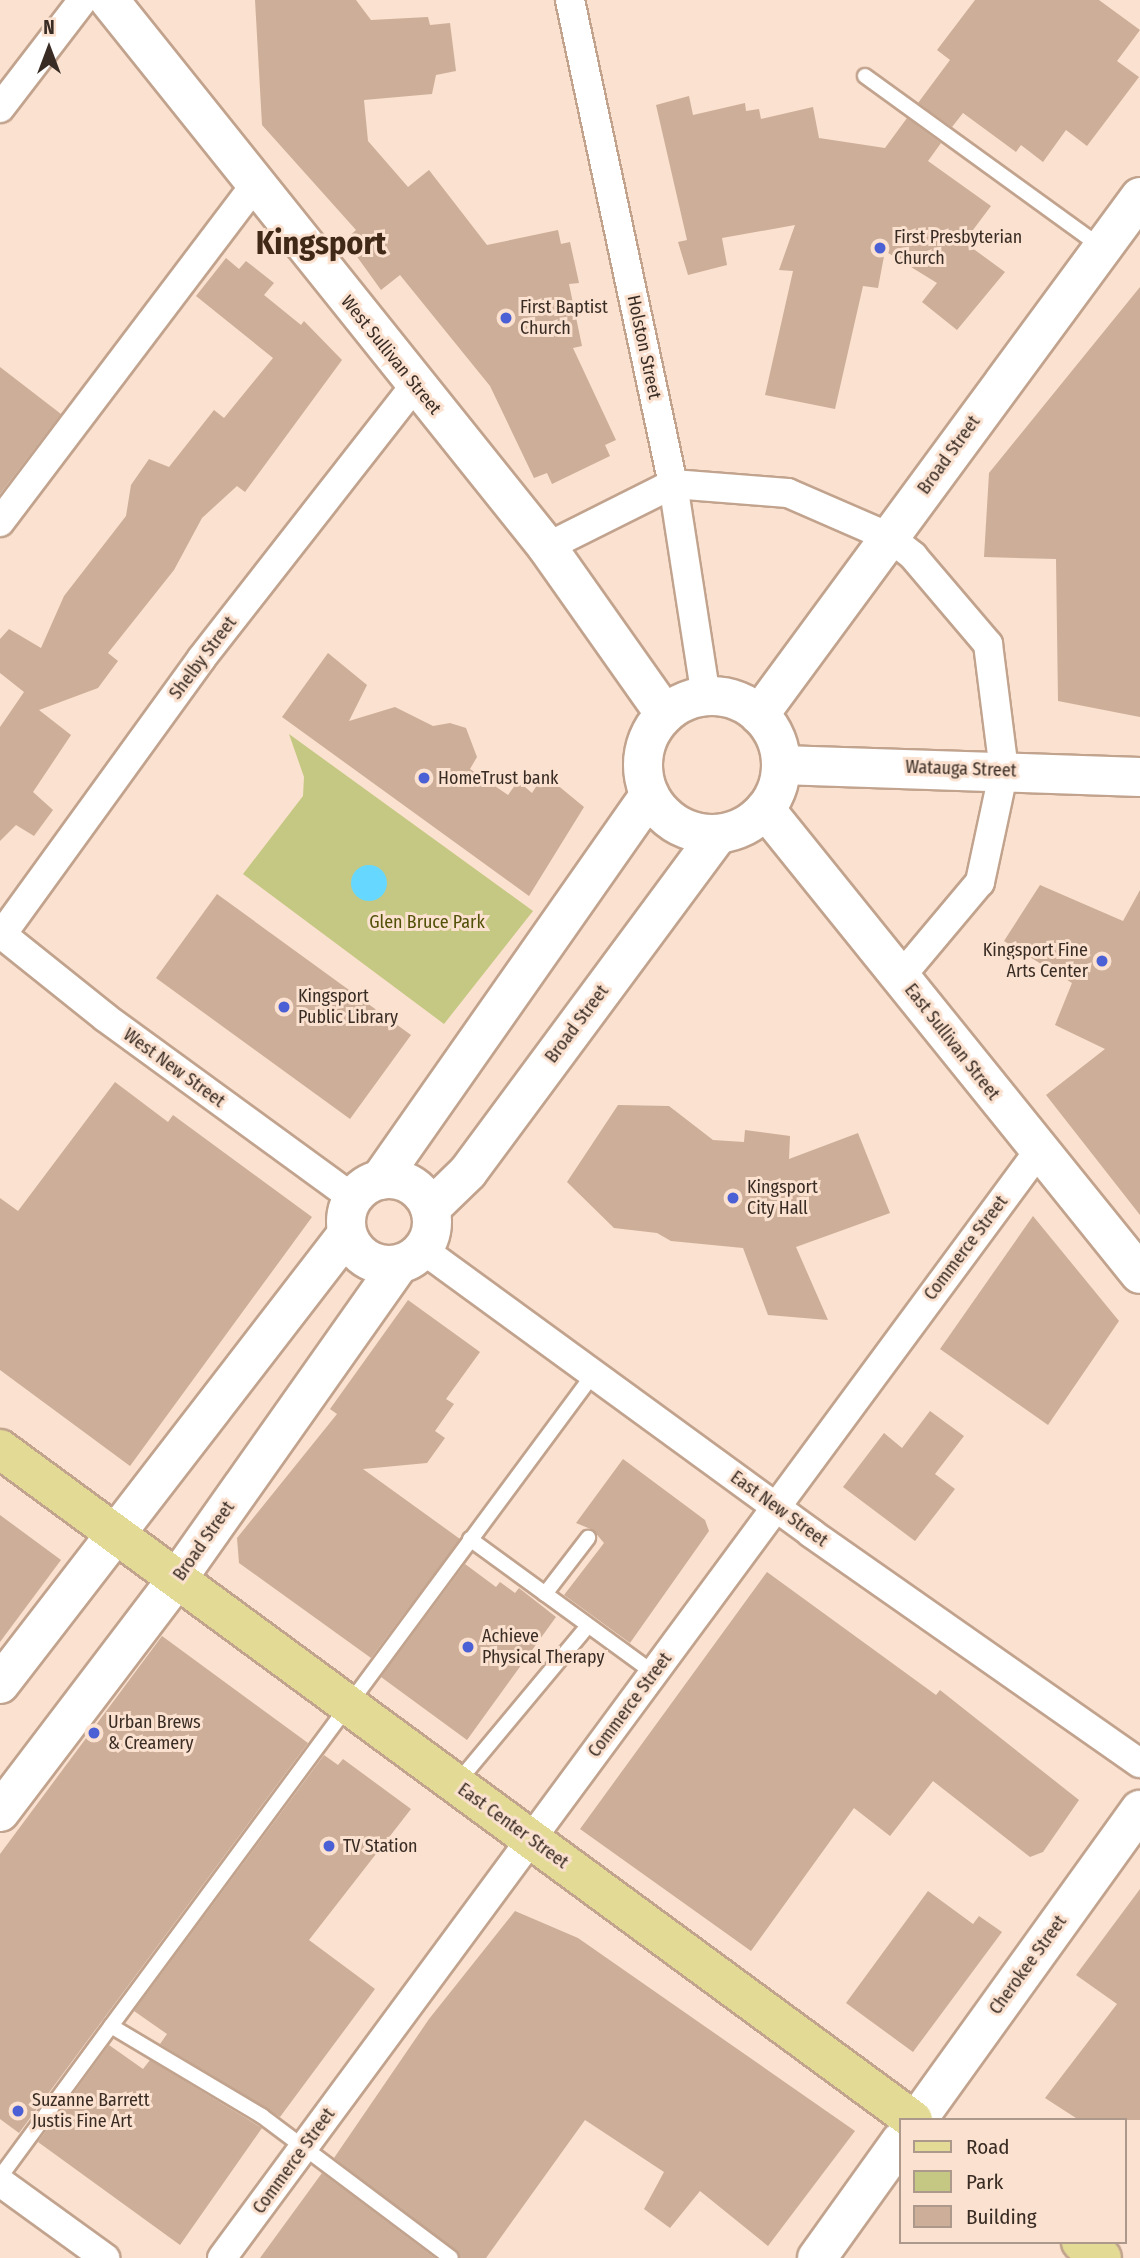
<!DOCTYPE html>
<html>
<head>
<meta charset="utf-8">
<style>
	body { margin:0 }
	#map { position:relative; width:1140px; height:2258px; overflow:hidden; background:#fbe1cf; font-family:"Fira Sans Condensed",sans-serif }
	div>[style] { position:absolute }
	.green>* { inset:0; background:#c5c882 }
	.water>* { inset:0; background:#66d7ff }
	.round { border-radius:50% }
	.building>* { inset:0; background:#cdae99 }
	.roads { filter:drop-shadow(2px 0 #c1a38e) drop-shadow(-2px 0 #c1a38e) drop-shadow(0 2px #c1a38e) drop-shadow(0 -2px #c1a38e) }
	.lane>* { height:14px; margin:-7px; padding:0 7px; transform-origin:7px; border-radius:7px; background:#fff }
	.street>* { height:28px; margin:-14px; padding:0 14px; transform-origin:14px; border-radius:14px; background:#fff }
	.secondary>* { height:38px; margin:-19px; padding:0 19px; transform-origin:19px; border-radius:19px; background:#fff }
	.secondary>.ring { margin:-19px; padding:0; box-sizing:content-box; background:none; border:38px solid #fff; border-radius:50% }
	.primary>* { height:38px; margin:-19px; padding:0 19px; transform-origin:19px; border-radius:19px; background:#e3db95 }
	.dots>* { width:19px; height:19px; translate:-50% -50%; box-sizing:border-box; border:4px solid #fbe1cf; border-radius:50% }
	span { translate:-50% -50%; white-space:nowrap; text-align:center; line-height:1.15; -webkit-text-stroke:6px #fbe1cf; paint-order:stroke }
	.poi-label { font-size:18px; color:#392c24 }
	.left { translate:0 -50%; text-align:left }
	.right { translate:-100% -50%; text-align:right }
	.street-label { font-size:18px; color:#392c24 }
	.park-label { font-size:18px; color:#515108 }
	.town-label { font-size:32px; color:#412917; font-weight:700 }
	.legend { position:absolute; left:899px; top:2118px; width:228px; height:126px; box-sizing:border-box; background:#fbe1cf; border:2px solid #ad998b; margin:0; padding:9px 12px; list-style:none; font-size:21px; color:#392c24 }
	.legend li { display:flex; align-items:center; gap:14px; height:35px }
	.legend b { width:35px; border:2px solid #ad998b }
	.north { position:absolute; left:14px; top:14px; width:70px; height:70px; -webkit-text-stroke:5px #fbe1cf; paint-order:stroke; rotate:0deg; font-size:19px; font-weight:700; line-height:28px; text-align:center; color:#392c24 }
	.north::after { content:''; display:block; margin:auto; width:24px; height:32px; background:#392c24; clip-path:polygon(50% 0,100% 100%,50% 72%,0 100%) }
</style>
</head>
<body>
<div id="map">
	<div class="green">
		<div style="clip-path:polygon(289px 734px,533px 911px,444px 1024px,243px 874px,303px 796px,304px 777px)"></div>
	</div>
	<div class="water">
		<div class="round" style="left:351px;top:865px;width:36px;height:36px"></div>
	</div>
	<div class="building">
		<div style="clip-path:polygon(255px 0,356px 0,371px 20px,428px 17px,430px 25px,450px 23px,456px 71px,436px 75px,432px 94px,364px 100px,368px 141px,408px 187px,429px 170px,487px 245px,558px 230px,561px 244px,570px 242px,579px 283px,569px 284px,582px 346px,573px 348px,616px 440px,605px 445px,610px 456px,552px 484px,547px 473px,534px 478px,490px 386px,400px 275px,381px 290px,345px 240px,356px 230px,262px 125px)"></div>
		<div style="clip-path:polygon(975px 0,1099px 0,1140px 30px,1117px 61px,1139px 77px,1087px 146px,1066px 130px,1043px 162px,1021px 145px,1016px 152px,963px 113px,952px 127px,918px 103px,950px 60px,937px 50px)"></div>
		<div style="clip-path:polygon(689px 96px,693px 115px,745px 103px,746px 111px,759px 109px,761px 119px,813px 107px,819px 138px,885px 148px,907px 118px,941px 143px,928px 161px,991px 206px,964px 242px,1005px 272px,957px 330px,922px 302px,937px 283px,885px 251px,878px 288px,863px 286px,835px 409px,765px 395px,793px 271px,779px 270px,795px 225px,722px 238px,727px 265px,688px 275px,678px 242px,687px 240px,656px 105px)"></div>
		<div style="clip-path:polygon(226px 258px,239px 269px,246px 261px,274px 283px,264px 295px,301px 325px,304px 321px,342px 360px,245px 492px,237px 486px,202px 518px,174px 570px,108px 653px,118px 661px,98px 688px,39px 710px,71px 735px,33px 792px,53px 810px,34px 836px,16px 825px,0 841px,0 727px,24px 692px,0 673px,0 639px,9px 629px,41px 648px,64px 596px,126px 516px,131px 485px,149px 459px,169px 467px,214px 410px,224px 418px,273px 358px,196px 296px)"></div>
		<div style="clip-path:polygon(1140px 287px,1140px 717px,1058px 701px,1056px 559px,984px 557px,989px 473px)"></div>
		<div style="clip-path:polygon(0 367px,61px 414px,0 494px)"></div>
		<div style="clip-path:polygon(328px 653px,367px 685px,349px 721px,395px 707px,433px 726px,450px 723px,466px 728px,477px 757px,470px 769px,508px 795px,518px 781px,532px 793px,544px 774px,584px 807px,529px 896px,282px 717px)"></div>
		<div style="clip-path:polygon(1040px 885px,1123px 921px,1140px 890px,1140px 1215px,1046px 1095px,1105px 1049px,1055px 1025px,1072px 983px,1004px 941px)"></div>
		<div style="clip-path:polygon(217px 894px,411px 1035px,350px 1119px,156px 978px)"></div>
		<div style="clip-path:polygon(115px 1082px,168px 1122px,173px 1115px,312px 1217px,130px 1466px,0 1370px,0 1198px,18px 1211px)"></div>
		<div style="clip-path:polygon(618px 1105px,669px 1106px,713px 1140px,744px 1142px,745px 1130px,790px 1136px,789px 1159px,858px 1133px,890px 1213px,796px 1247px,828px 1320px,768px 1315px,743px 1248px,671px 1241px,657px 1233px,614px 1228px,567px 1182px)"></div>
		<div style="clip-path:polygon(1033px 1216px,1119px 1321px,1048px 1425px,940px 1349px)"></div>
		<div style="clip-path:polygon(408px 1300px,480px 1352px,446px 1399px,454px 1404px,435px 1431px,445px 1438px,427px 1463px,363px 1469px,460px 1539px,371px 1658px,239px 1563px,237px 1538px,337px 1414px,330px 1409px)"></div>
		<div style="clip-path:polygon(930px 1411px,964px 1436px,935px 1474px,955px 1489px,915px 1541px,843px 1487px,884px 1433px,902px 1448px)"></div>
		<div style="clip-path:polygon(623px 1459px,705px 1520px,709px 1531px,630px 1643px,564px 1595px,604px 1543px,593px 1530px,576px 1523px)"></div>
		<div style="clip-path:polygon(0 1515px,61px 1560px,0 1642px)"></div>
		<div style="clip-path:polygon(465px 1564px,496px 1587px,500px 1582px,515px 1593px,519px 1588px,556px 1617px,467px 1740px,381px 1677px)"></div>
		<div style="clip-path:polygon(767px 1572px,936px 1695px,940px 1690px,1079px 1800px,1043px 1852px,1030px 1857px,933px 1781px,890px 1836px,854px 1808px,751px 1951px,580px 1829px)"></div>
		<div style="clip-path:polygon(162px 1636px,308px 1743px,19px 2133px,0 2119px,0 1854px)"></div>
		<div style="clip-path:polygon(324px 1755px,338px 1765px,343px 1759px,411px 1809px,309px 1940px,375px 1989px,280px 2117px,160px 2044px,167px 2034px,134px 2011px)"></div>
		<div style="clip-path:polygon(1140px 1889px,1140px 2120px,1079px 2120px,1045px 2098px,1117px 2004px,1076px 1975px)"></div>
		<div style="clip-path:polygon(928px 1891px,973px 1924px,979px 1916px,1002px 1932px,913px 2052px,846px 2003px)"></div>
		<div style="clip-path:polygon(515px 1911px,578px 1938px,855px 2131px,768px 2246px,700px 2191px,670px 2228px,644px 2209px,664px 2172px,585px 2120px,486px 2258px,460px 2258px,334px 2158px,429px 2019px)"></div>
		<div style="clip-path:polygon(109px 2045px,143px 2069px,150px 2060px,262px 2128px,180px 2245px,38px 2142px)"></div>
		<div style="clip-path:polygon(322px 2173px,435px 2258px,260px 2258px)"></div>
	</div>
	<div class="roads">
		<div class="lane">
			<div style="left:865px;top:76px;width:291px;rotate:35.9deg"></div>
			<div style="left:470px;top:1539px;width:228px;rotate:36.1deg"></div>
			<div style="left:545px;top:1594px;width:71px;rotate:-52.5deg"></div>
			<div style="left:457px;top:1783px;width:204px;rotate:-50.2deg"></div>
			<div style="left:111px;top:2026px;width:814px;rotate:-53.5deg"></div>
			<div style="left:0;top:2177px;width:187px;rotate:-53.7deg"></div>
			<div style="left:111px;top:2026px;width:176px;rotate:30.8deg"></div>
			<div style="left:262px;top:2116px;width:236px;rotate:36.9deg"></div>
		</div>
		<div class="street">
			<div style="left:570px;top:0;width:495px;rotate:78deg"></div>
			<div style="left:673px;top:484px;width:215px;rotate:81.2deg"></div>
			<div style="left:0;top:108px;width:136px;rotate:-52.5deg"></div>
			<div style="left:0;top:522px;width:423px;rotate:-52.9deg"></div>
			<div style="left:547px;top:547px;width:141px;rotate:-26.6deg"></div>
			<div style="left:673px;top:484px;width:115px;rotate:4.5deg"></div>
			<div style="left:788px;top:493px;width:110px;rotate:23.5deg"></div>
			<div style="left:889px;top:537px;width:31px;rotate:38deg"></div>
			<div style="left:913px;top:556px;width:116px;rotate:49.6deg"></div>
			<div style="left:988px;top:644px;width:127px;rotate:82.8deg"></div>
			<div style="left:1004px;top:770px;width:115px;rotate:102.1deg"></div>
			<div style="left:980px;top:882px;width:123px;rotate:130deg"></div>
			<div style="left:0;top:933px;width:136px;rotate:38.7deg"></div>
			<div style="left:106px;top:1018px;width:306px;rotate:36.1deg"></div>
			<div style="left:0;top:937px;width:343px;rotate:-54.1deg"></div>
			<div style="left:201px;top:659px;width:348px;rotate:-52deg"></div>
			<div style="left:422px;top:1249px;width:482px;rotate:36.1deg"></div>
			<div style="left:811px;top:1533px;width:401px;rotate:35deg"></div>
			<div style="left:0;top:2182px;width:130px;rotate:35.9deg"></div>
			<div style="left:222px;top:2258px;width:1374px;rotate:-53.58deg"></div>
		</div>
		<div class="secondary">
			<div style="left:109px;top:0;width:701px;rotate:51.31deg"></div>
			<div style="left:547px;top:547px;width:204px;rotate:54.8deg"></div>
			<div class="ring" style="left:643px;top:696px;width:100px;height:100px"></div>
			<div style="left:759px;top:715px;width:643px;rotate:-53.66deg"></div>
			<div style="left:781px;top:765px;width:359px;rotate:1.9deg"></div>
			<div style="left:765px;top:809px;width:597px;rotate:51.12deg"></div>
			<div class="ring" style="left:346px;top:1179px;width:48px;height:48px"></div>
			<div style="left:380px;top:1180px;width:470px;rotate:-55deg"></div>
			<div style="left:430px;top:1209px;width:53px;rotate:-44.2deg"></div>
			<div style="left:468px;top:1172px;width:420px;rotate:-53.5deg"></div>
			<div style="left:0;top:1684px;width:568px;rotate:-52.36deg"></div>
			<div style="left:0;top:1812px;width:293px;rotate:-52.8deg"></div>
			<div style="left:177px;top:1579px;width:385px;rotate:-54.8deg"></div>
			<div style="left:917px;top:2120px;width:382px;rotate:-54.3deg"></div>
			<div style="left:817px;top:2258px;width:143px;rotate:-54.4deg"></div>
		</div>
		<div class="primary">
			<div style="left:0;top:1449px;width:1133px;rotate:36.31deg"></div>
			<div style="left:1081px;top:2242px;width:26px;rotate:37deg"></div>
		</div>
	</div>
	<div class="dots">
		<div style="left:880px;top:248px;background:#4c60d5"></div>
		<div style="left:506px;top:318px;background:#4c60d5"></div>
		<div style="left:424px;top:778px;background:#4c60d5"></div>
		<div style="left:1102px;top:961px;background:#4c60d5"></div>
		<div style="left:284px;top:1007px;background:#4c60d5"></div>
		<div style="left:733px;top:1198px;background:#4c60d5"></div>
		<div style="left:468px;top:1647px;background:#4c60d5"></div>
		<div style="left:94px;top:1733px;background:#4c60d5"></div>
		<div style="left:329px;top:1846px;background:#4c60d5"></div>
		<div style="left:18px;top:2111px;background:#4c60d5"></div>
	</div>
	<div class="poi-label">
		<span class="left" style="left:894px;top:248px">First Presbyterian<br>Church</span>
		<span class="left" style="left:520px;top:318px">First Baptist<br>Church</span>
		<span class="left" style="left:438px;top:778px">HomeTrust bank</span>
		<span class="right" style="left:1088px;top:961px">Kingsport Fine<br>Arts Center</span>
		<span class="left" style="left:298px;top:1007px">Kingsport<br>Public Library</span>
		<span class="left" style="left:747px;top:1198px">Kingsport<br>City Hall</span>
		<span class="left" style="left:482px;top:1647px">Achieve<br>Physical Therapy</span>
		<span class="left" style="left:108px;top:1733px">Urban Brews<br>&amp; Creamery</span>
		<span class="left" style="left:343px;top:1846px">TV Station</span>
		<span class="left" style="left:32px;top:2111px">Suzanne Barrett<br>Justis Fine Art</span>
	</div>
	<div class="street-label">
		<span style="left:644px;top:347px;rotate:78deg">Holston Street</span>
		<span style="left:391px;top:355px;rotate:51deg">West Sullivan Street</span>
		<span style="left:949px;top:455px;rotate:-54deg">Broad Street</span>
		<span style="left:203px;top:658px;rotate:-53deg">Shelby Street</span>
		<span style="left:961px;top:769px;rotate:2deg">Watauga Street</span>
		<span style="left:577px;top:1024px;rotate:-53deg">Broad Street</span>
		<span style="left:952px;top:1042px;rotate:52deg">East Sullivan Street</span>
		<span style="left:174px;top:1068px;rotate:36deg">West New Street</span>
		<span style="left:966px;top:1248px;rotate:-53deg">Commerce Street</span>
		<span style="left:779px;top:1509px;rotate:36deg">East New Street</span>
		<span style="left:204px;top:1541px;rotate:-55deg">Broad Street</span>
		<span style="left:630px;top:1705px;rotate:-53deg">Commerce Street</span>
		<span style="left:513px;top:1826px;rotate:36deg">East Center Street</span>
		<span style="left:1028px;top:1965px;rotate:-54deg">Cherokee Street</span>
		<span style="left:294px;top:2161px;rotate:-54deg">Commerce Street</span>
	</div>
	<div class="park-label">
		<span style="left:427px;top:922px">Glen Bruce Park</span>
	</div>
	<div class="town-label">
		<span style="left:321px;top:243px">Kingsport</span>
	</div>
	<ul class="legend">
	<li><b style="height:9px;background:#e3db95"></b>Road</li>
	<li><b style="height:19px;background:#c5c882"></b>Park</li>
	<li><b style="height:19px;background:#cdae99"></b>Building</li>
	</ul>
	<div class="north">N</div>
</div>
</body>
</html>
